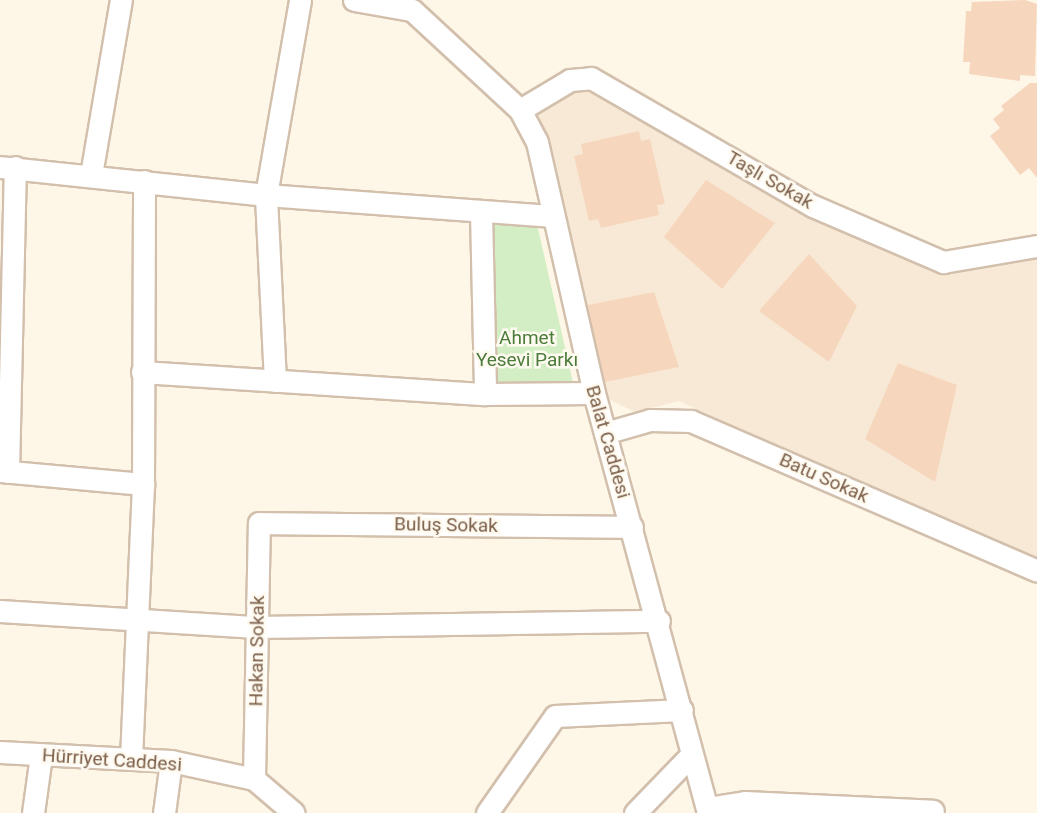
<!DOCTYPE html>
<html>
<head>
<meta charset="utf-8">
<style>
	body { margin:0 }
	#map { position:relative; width:1037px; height:813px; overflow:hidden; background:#fef7e8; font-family:Roboto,sans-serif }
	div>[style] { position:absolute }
	.residential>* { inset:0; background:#f7e9d5 }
	.green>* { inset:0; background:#d3eec4 }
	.building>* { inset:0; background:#f6d7bd }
	.roads { filter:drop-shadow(2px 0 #d2bfac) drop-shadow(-2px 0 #d2bfac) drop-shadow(0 2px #d2bfac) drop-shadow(0 -2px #d2bfac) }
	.minor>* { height:21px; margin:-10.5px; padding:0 10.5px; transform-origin:10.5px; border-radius:10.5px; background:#fff }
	span { translate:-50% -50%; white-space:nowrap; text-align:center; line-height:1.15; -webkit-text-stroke:5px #fffaf0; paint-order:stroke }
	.street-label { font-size:19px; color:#7b5e48 }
	.park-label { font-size:19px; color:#4c7c3c }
</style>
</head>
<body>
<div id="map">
	<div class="residential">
		<div style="clip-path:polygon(580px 77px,813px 206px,957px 260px,1037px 246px,1037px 564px,679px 401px,635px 412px,604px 397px,550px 216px,537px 99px)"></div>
	</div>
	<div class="green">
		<div style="clip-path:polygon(486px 219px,537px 224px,574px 387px,491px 389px)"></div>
	</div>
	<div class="building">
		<div style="clip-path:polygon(1025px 0,1037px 4px,1035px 76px,1020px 75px,1020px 81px,969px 74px,970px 62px,963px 62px,966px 11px,971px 11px,972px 2px)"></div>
		<div style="clip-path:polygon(1030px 83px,1037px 83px,1037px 178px,1029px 168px,1020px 175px,990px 136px,1000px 128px,993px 119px,1004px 110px,1001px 106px)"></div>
		<div style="clip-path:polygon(639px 131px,641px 141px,650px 139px,665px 204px,657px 205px,659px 215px,601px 228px,598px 219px,589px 221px,574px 156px,583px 154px,581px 144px)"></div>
		<div style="clip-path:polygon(706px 180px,775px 223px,722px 289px,664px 237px)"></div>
		<div style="clip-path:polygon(809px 254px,857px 306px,829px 362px,759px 311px)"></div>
		<div style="clip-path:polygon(654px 292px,679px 367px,600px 383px,578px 307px)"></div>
		<div style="clip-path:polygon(898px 363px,957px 385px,935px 482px,865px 439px)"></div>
	</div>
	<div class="roads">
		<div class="minor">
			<div style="left:354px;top:0;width:59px;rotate:9.8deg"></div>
			<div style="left:412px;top:10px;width:147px;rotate:42.8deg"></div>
			<div style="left:520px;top:110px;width:36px;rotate:62deg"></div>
			<div style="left:537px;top:142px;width:257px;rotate:77.2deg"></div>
			<div style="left:594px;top:393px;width:435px;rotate:74.8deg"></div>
			<div style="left:520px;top:110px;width:58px;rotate:-31deg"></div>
			<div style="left:570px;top:80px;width:21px;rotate:-5deg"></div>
			<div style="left:591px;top:78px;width:256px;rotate:30deg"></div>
			<div style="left:813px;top:206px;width:142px;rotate:23.3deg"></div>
			<div style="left:943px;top:262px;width:95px;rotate:-9.7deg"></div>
			<div style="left:0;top:167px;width:267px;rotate:6deg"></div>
			<div style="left:266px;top:195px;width:285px;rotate:4.2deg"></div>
			<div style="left:91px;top:175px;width:178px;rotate:-80.3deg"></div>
			<div style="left:481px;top:212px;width:182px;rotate:88.7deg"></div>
			<div style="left:142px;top:372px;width:344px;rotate:3.7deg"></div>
			<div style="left:485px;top:394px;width:109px;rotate:-0.5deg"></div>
			<div style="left:275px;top:381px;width:186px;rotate:-92.8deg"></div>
			<div style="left:266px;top:195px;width:198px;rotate:-80.1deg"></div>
			<div style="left:605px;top:433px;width:47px;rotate:-16.1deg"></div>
			<div style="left:650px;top:420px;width:41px;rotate:1.4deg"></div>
			<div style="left:691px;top:421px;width:377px;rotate:23.4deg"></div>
			<div style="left:0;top:471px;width:144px;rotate:5.2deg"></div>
			<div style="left:8px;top:472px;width:305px;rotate:-88.7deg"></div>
			<div style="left:0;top:611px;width:257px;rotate:3.6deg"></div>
			<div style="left:257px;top:627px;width:402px;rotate:-0.9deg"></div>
			<div style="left:0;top:752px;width:171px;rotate:3deg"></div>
			<div style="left:171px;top:761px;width:85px;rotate:12.2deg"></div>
			<div style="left:254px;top:779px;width:52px;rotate:40.4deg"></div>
			<div style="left:131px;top:759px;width:275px;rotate:-87.5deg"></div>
			<div style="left:143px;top:484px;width:303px;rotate:-89.8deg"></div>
			<div style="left:254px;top:779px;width:256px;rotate:-88.9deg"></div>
			<div style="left:259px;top:523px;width:373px;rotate:0.6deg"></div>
			<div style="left:707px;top:808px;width:38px;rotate:-9deg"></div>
			<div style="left:745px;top:802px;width:188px;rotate:2.7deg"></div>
			<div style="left:33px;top:813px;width:59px;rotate:-82.1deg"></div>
			<div style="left:164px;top:813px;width:52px;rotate:-82.3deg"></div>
			<div style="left:487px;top:813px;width:118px;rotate:-55deg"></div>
			<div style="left:555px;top:716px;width:127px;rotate:-2.7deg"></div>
			<div style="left:635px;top:813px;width:81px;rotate:-46deg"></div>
		</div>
	</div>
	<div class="street-label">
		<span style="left:770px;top:180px;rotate:30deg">Taşlı Sokak</span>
		<span style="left:608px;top:442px;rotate:74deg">Balat Caddesi</span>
		<span style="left:824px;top:478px;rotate:24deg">Batu Sokak</span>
		<span style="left:446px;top:525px;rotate:1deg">Buluş Sokak</span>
		<span style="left:257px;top:651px;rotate:-89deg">Hakan Sokak</span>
		<span style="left:112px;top:760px;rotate:4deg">Hürriyet Caddesi</span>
	</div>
	<div class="park-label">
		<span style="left:527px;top:349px">Ahmet<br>Yesevi Parkı</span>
	</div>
</div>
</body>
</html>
